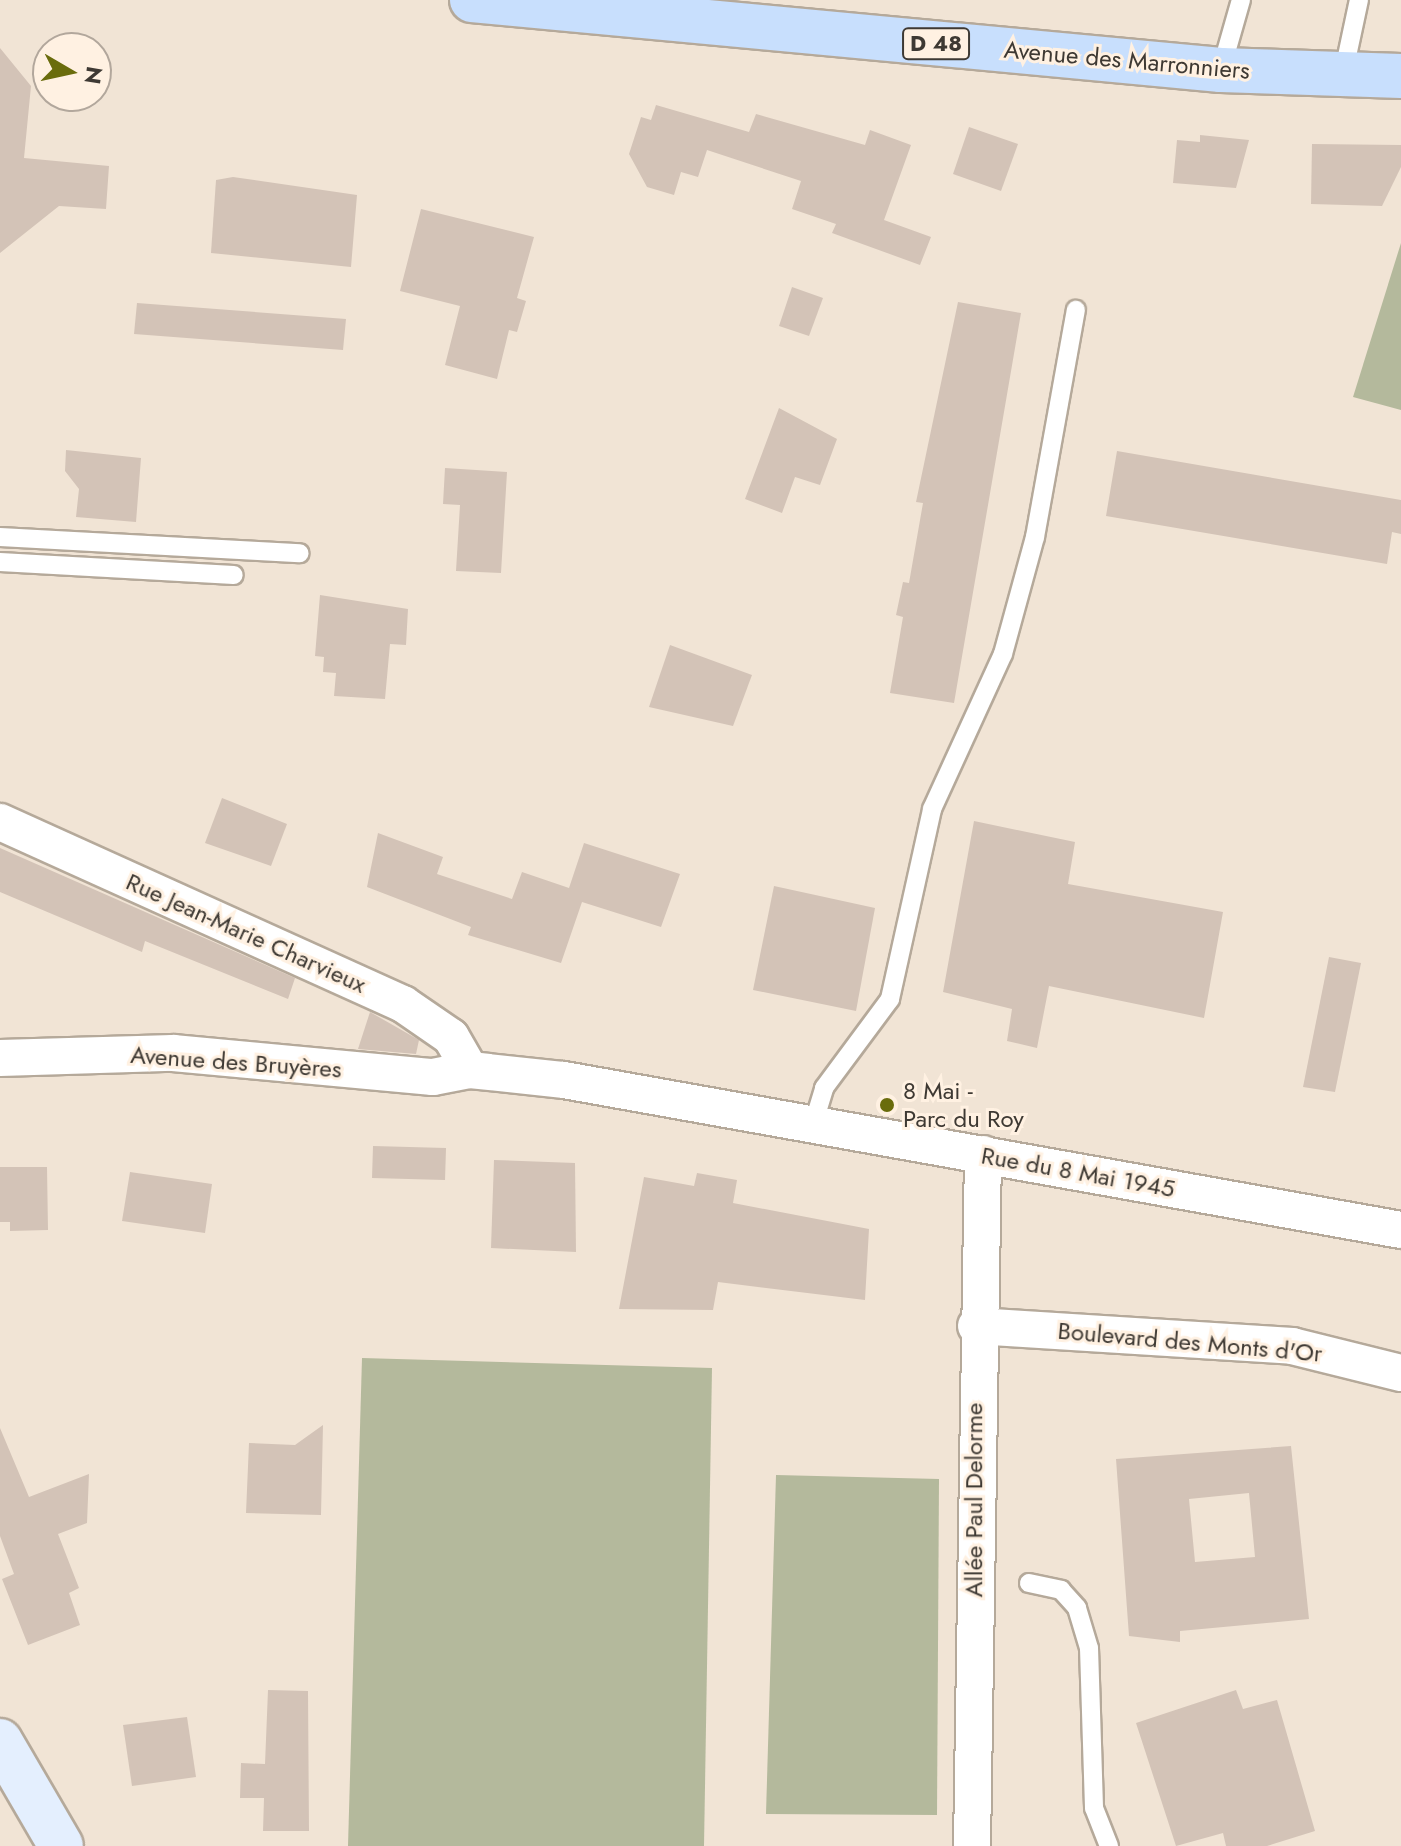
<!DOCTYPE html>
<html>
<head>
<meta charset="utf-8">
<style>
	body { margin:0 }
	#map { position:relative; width:1401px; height:1846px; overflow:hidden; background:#f1e4d5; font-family:Jost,sans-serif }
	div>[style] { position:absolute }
	.green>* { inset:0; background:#b4b99c }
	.building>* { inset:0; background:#d3c3b7 }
	.roads { filter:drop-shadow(2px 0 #b5a99a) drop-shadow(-2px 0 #b5a99a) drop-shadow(0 2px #b5a99a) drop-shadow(0 -2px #b5a99a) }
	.lane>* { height:18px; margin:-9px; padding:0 9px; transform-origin:9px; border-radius:9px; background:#fff }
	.street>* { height:36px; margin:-18px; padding:0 18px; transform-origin:18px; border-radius:18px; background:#fff }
	.secondary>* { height:44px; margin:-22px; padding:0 22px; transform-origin:22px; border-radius:22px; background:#e4effe }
	.primary>* { height:44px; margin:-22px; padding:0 22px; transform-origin:22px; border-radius:22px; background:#c8dffd }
	.dots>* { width:22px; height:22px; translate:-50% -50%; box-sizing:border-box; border:4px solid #fff1e2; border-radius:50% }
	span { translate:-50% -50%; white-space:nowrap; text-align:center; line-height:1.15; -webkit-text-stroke:6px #fff1e2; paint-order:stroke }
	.shield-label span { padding:2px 6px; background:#fff1e2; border:2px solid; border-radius:6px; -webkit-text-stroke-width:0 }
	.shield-label { font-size:22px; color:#3e3933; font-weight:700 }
	.street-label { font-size:24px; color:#3e3933 }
	.poi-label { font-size:24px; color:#3e3933 }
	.left { translate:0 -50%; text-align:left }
	.north { position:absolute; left:32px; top:32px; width:80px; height:80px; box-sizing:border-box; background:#fff1e2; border:2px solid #b2a79c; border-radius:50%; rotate:99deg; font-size:22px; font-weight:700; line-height:32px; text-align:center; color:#3e3933 }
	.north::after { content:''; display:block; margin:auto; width:28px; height:36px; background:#6a6c0c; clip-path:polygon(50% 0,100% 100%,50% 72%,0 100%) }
</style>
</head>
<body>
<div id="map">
	<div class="green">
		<div style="clip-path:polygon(1401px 243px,1401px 410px,1353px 397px)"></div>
		<div style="clip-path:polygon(362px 1358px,712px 1368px,704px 1846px,348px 1846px)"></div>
		<div style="clip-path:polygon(776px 1475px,939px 1479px,937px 1815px,766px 1814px)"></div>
	</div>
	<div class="building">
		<div style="clip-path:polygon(0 48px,31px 86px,24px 158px,109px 166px,106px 209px,59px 206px,0 253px)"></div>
		<div style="clip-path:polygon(656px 105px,749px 132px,756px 114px,865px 145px,870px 130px,911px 145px,884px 220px,931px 237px,920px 265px,832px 233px,836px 224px,792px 209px,801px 181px,707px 150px,698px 177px,681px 172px,674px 195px,647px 187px,629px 154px,641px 117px,651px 120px)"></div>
		<div style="clip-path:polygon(969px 127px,1018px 144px,1001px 191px,953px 174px)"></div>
		<div style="clip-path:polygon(1200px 135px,1249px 140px,1236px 188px,1173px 183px,1177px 140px,1200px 142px)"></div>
		<div style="clip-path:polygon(1312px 144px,1401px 145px,1401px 167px,1382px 206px,1311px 204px)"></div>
		<div style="clip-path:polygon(233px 177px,357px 195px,351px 267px,211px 253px,216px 180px)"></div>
		<div style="clip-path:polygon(421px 209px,534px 237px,517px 298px,526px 301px,517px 332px,509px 330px,497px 379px,445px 365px,460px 306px,400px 291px)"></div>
		<div style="clip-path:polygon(792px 287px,823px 298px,809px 336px,779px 326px)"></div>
		<div style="clip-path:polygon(958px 302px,1021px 313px,954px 703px,890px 693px,903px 617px,896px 615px,903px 582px,909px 583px,923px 503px,916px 502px)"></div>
		<div style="clip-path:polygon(137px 303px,346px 319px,343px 350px,134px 334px)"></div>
		<div style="clip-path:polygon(779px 408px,837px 439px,820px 485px,795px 477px,782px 513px,745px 499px)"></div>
		<div style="clip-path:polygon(66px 450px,141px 458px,136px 522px,76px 517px,79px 489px,65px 471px)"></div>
		<div style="clip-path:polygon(1117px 451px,1401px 500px,1401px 534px,1392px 532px,1387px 564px,1106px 516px)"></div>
		<div style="clip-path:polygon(445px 468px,507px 472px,501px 573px,456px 571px,460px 505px,443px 504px)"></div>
		<div style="clip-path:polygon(320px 595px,408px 609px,406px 645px,390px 644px,385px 699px,334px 696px,336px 673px,323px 672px,324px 657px,315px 656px)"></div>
		<div style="clip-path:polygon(670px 645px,752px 675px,733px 726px,649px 707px)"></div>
		<div style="clip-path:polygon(222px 798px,287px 824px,271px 866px,205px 843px)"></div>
		<div style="clip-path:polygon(974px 821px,1075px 842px,1068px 884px,1223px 912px,1204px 1018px,1049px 986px,1037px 1048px,1007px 1041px,1012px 1009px,943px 992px)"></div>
		<div style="clip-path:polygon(378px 833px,443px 857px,437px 874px,512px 899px,522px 872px,569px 888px,584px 843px,680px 874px,661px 927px,582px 902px,561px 963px,468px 935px,471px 927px,367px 887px)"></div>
		<div style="clip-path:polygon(0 848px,295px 978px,288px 999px,145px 941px,142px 952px,0 892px)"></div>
		<div style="clip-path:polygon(774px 886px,875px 908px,856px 1011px,753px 990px)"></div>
		<div style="clip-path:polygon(1329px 957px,1361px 963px,1335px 1092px,1303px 1087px)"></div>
		<div style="clip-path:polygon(370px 1012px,419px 1040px,416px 1054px,358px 1049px)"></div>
		<div style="clip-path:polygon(373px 1146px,446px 1148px,445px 1180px,372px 1178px)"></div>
		<div style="clip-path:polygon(494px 1160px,575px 1163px,576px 1252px,491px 1248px)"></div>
		<div style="clip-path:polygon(0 1167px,47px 1167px,48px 1230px,10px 1231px,10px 1222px,0 1222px)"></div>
		<div style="clip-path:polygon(130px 1172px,212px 1184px,205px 1233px,122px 1221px)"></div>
		<div style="clip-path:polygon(697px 1173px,737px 1180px,733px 1203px,869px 1229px,865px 1300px,718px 1282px,713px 1310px,619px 1309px,644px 1177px,694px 1186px)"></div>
		<div style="clip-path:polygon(323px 1425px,321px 1515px,246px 1513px,249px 1443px,295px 1445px)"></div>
		<div style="clip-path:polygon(0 1428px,29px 1497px,89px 1474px,87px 1523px,58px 1534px,79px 1588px,69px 1593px,80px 1625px,28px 1645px,2px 1579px,14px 1574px,0 1536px)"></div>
		<div style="clip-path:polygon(evenodd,1291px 1446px,1309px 1619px,1180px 1631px,1180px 1642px,1129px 1636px,1116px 1459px,1291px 1446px,1249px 1493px,1255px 1557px,1195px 1562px,1189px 1499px,1249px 1493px)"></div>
		<div style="clip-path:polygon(268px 1690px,308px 1691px,309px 1831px,263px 1831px,264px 1798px,240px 1798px,241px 1763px,265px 1764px)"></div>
		<div style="clip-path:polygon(1236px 1690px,1243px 1709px,1277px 1700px,1315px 1831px,1267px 1846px,1226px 1846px,1223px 1833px,1176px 1846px,1136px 1723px)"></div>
		<div style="clip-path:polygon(187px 1717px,196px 1777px,132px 1786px,123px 1725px)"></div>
	</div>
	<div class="roads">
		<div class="lane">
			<div style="left:1221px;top:70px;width:73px;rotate:-74.1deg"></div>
			<div style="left:1343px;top:75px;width:77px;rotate:-78deg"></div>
			<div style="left:0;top:537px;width:300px;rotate:3.1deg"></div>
			<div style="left:0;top:562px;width:234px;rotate:3.2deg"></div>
			<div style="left:813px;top:1125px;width:39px;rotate:-73deg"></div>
			<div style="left:824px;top:1088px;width:111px;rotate:-53.4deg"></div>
			<div style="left:890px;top:999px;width:195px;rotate:-77.5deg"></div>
			<div style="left:932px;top:809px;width:170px;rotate:-65.4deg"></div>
			<div style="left:1003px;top:654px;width:121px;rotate:-74.7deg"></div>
			<div style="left:1035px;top:537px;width:231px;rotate:-79.8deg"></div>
			<div style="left:1029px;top:1583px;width:33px;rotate:12deg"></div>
			<div style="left:1061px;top:1590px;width:24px;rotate:48deg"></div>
			<div style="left:1077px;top:1608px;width:42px;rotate:73.3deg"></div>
			<div style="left:1089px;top:1648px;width:160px;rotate:88.2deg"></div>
			<div style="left:1094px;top:1808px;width:41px;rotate:68.5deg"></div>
		</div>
		<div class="street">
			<div style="left:0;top:822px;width:442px;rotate:24.3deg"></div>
			<div style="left:403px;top:1004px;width:58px;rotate:34.5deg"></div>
			<div style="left:451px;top:1037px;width:38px;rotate:60deg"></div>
			<div style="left:0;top:1058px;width:173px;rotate:-1.7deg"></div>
			<div style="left:173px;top:1053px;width:261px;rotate:5.3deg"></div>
			<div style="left:433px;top:1077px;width:38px;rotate:-11deg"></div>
			<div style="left:470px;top:1070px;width:95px;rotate:6.1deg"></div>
			<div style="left:564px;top:1080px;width:850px;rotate:10.16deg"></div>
			<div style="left:976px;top:1326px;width:317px;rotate:3.6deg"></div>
			<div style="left:1292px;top:1346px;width:112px;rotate:13.9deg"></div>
			<div style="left:972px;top:1846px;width:692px;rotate:-89.09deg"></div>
		</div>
		<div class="secondary">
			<div style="left:0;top:1741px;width:121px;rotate:59.8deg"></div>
		</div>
		<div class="primary">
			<div style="left:472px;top:0;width:752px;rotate:5.34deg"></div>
			<div style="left:1221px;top:70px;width:180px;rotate:1.9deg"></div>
		</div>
	</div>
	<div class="dots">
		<div style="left:887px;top:1105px;background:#6a6c0c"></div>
	</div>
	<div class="shield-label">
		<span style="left:936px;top:44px">D 48</span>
	</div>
	<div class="street-label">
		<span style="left:1127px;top:60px;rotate:5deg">Avenue des Marronniers</span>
		<span style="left:246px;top:933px;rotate:24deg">Rue Jean-Marie Charvieux</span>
		<span style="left:236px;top:1062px;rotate:4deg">Avenue des Bruyères</span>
		<span style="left:1078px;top:1172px;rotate:10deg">Rue du 8 Mai 1945</span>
		<span style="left:1190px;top:1342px;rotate:5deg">Boulevard des Monts d'Or</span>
		<span style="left:974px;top:1500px;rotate:-90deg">Allée Paul Delorme</span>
	</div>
	<div class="poi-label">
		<span class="left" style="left:903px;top:1105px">8 Mai -<br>Parc du Roy</span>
	</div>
	<div class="north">N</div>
</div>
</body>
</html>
